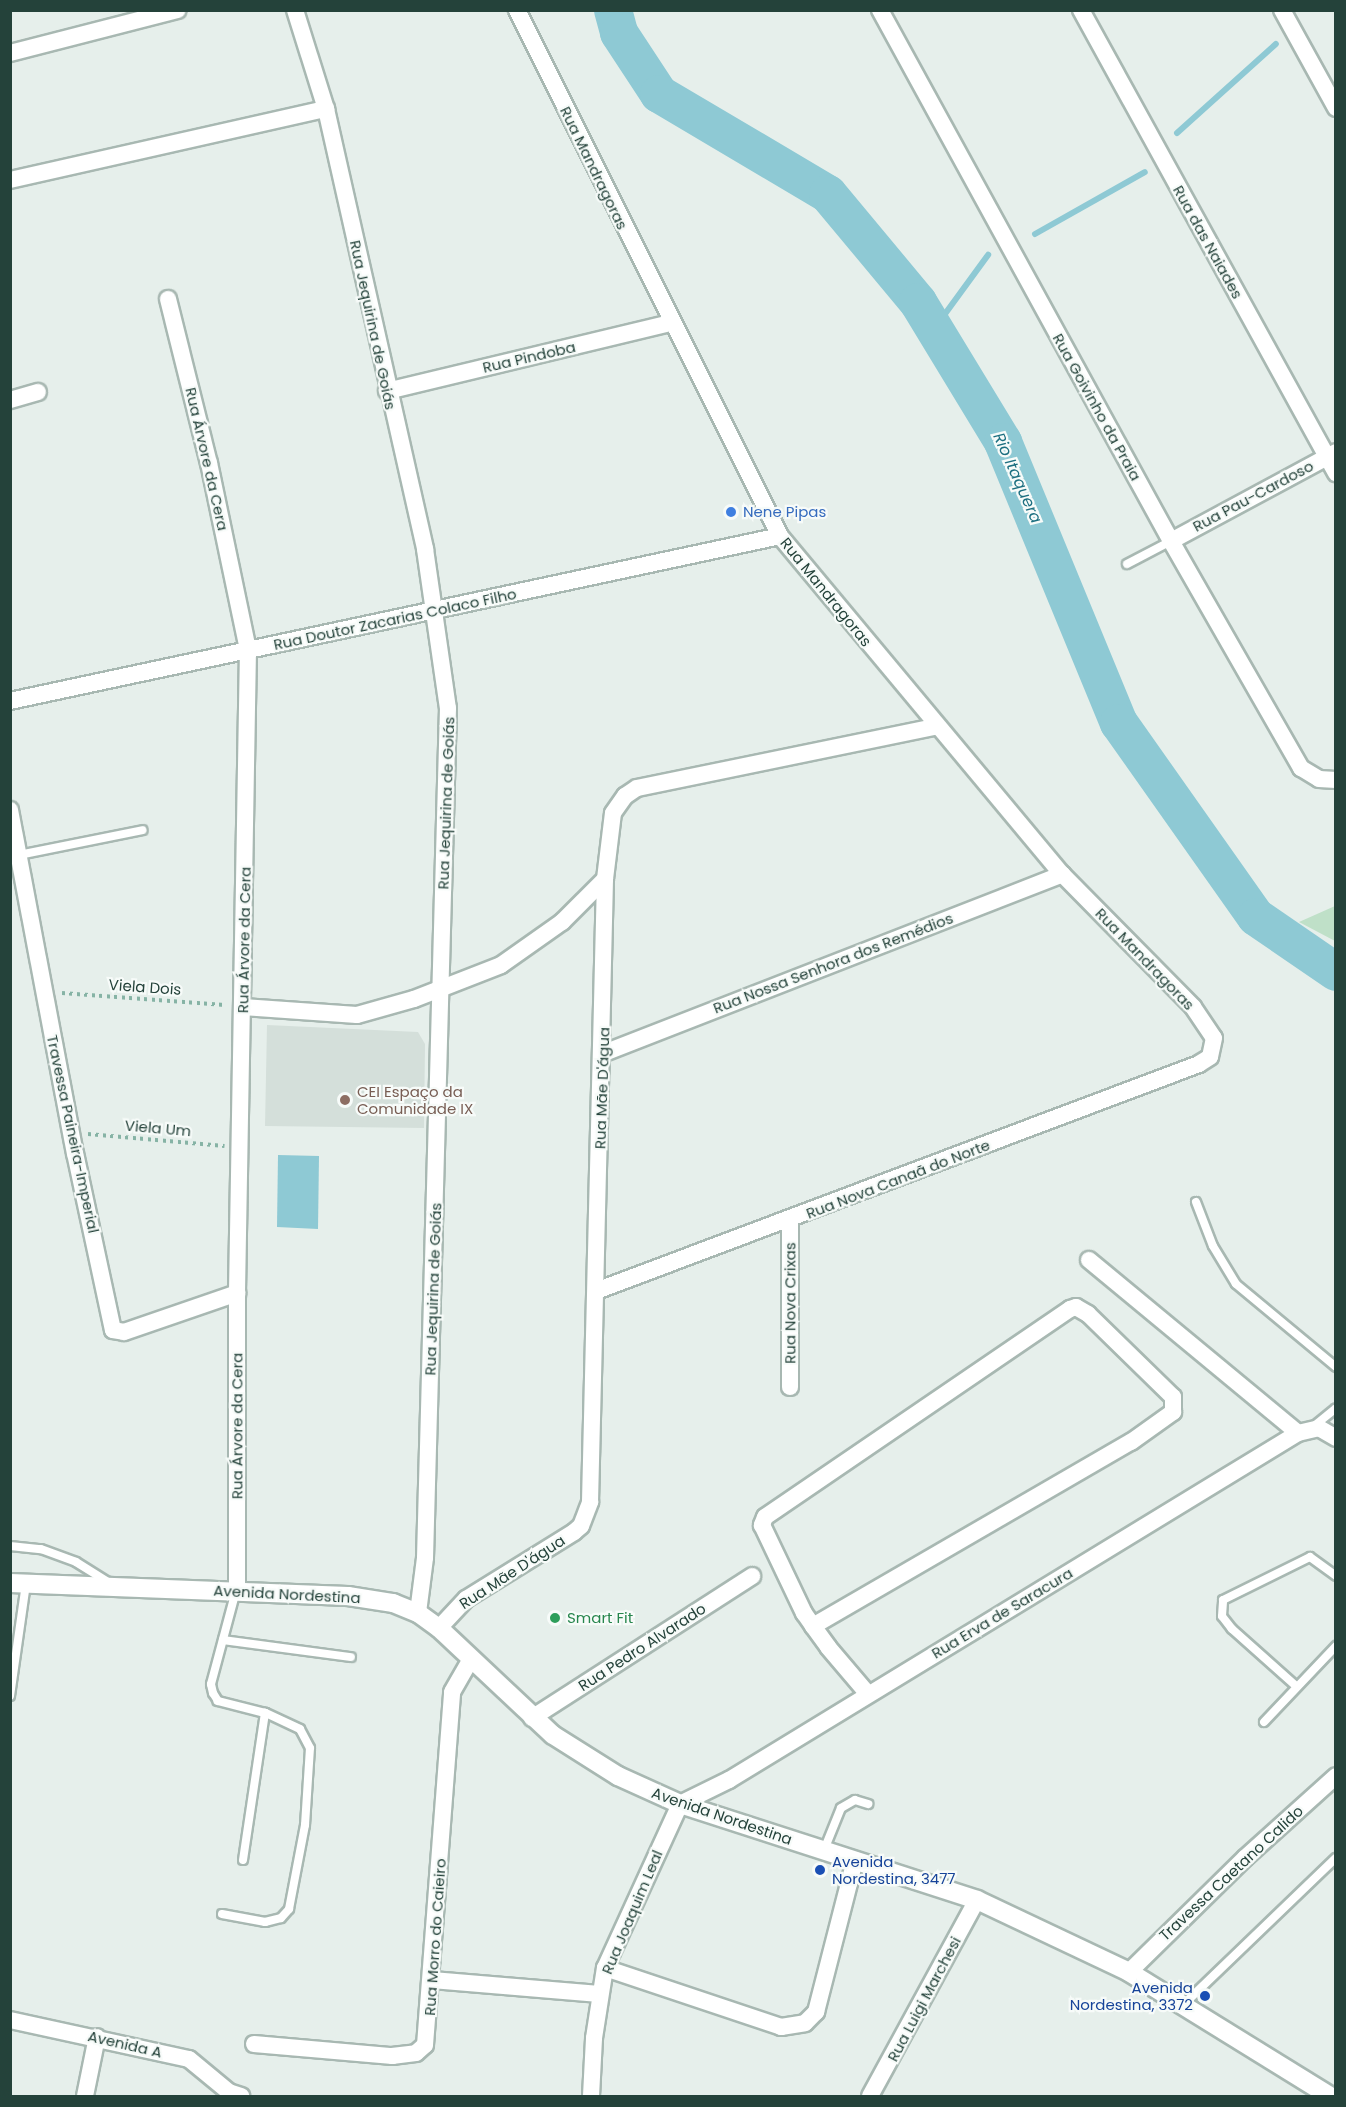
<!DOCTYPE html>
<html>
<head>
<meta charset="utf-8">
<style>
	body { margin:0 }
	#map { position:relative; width:1346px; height:2107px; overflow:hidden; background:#e6efeb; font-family:Poppins,sans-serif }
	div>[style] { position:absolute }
	.built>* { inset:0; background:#d4dfda }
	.green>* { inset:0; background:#bfe0c8 }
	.water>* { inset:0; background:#8ec9d4 }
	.stream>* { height:6px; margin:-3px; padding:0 3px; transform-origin:3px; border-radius:3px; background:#8ec9d4 }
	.river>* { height:38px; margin:-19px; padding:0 19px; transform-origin:19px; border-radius:19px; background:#8ec9d4 }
	.path>* { height:4px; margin-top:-2px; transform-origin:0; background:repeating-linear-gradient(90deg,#86b3a5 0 3px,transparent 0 7.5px) }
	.roads { filter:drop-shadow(2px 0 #a8b8b2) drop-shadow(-2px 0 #a8b8b2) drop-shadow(0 2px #a8b8b2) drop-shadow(0 -2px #a8b8b2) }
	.service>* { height:8px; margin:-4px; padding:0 4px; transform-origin:4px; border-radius:4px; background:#fff }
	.minor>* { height:16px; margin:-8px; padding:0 8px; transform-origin:8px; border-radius:8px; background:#fff }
	.secondary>* { height:18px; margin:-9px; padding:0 9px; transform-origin:9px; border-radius:9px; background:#fff }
	.dots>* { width:16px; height:16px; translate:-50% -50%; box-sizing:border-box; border:3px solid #f7fbf9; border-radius:50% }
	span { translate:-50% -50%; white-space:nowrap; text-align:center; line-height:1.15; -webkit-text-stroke:4.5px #f7fbf9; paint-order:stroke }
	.street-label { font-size:15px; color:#24423a }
	.shop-label { font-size:15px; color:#366cbe }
	.left { translate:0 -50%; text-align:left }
	.education-label { font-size:15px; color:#785e54 }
	.leisure-label { font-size:15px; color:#27864d }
	.transit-label { font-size:15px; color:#164399 }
	.right { translate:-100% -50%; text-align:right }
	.water-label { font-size:16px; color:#1c6f80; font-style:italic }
	.frame { position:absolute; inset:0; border:12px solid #24423a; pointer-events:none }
</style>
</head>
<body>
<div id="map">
	<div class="built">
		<div style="clip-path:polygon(267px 1025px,418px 1032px,425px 1044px,424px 1128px,265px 1126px)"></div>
	</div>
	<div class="green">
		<div style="clip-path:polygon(1335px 906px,1335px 941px,1299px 922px)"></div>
	</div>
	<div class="water">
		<div style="clip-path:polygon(278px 1155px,319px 1156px,318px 1229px,277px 1227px)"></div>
	</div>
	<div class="stream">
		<div style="left:1177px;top:133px;width:133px;rotate:-42deg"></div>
		<div style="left:1035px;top:234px;width:126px;rotate:-29.4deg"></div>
		<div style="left:934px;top:329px;width:92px;rotate:-53.9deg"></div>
	</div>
	<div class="river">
		<div style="left:613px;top:10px;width:24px;rotate:75deg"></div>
		<div style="left:619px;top:33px;width:73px;rotate:56.7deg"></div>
		<div style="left:659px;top:94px;width:196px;rotate:30.6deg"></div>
		<div style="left:828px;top:194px;width:141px;rotate:50.2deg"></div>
		<div style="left:918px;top:302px;width:164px;rotate:58.7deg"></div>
		<div style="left:1003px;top:442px;width:304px;rotate:67.6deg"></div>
		<div style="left:1119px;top:723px;width:237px;rotate:54.8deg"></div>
		<div style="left:1256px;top:917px;width:97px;rotate:34.5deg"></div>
	</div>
	<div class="path">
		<div style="left:62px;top:993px;width:163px;rotate:4.2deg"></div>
		<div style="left:88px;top:1134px;width:137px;rotate:5deg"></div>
	</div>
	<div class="roads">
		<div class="service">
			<div style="left:1127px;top:564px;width:50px;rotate:-27.6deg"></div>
			<div style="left:19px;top:855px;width:126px;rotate:-11.4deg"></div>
			<div style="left:1196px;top:1202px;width:47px;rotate:68.9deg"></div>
			<div style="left:1213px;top:1246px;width:44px;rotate:58.8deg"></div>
			<div style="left:1236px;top:1284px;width:130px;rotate:39.7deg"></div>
			<div style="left:1314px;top:1426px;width:28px;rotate:-39deg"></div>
			<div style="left:10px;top:1546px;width:31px;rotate:6deg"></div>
			<div style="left:41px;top:1549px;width:37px;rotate:20deg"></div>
			<div style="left:76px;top:1562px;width:38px;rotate:32deg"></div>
			<div style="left:223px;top:1640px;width:129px;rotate:7.6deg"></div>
			<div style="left:1296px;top:1686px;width:86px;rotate:-138.3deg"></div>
			<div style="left:1232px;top:1629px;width:16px;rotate:-128deg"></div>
			<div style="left:1222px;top:1616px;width:16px;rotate:-86deg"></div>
			<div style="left:1223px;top:1600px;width:97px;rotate:-26.3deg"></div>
			<div style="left:1310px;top:1557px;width:32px;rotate:36deg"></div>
			<div style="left:10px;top:1696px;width:113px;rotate:-81.9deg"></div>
			<div style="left:1264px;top:1722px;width:105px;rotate:-46.5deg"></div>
			<div style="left:824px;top:1850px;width:45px;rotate:-68deg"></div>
			<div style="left:841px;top:1808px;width:16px;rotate:-30deg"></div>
			<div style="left:855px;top:1800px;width:14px;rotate:17deg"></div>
			<div style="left:243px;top:1860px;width:149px;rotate:-81.5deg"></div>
			<div style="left:222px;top:1914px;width:44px;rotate:10.5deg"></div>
			<div style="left:265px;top:1922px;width:16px;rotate:-14deg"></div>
			<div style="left:281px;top:1918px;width:12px;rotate:-48deg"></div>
			<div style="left:289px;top:1909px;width:86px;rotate:-79.2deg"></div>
			<div style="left:305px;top:1825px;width:77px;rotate:-86.3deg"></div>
			<div style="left:310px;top:1748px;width:21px;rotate:-118deg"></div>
			<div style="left:300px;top:1729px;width:38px;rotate:-155deg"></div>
			<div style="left:265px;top:1713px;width:49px;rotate:-165.7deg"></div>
			<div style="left:218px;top:1701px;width:9px;rotate:-122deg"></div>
			<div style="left:213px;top:1693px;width:9px;rotate:-103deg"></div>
			<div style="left:211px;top:1684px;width:96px;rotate:-75deg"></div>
			<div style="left:1183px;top:2005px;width:212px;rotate:-43.9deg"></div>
		</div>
		<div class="minor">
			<div style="left:295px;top:10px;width:104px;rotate:72.6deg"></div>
			<div style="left:326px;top:109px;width:451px;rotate:77.3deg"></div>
			<div style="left:425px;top:549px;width:161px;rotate:81.8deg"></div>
			<div style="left:448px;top:708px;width:850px;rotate:91.55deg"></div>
			<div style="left:425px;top:1558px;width:55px;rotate:97.3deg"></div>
			<div style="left:517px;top:10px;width:588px;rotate:63.43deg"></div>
			<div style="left:780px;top:536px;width:440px;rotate:50.2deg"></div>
			<div style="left:1062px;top:874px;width:187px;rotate:45.4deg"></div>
			<div style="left:1193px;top:1007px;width:37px;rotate:56deg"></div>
			<div style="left:1214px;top:1038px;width:19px;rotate:102deg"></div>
			<div style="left:1210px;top:1057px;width:13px;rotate:148deg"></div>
			<div style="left:1199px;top:1064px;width:644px;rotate:159.37deg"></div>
			<div style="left:880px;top:10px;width:606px;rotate:61.28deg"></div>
			<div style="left:1171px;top:541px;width:262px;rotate:60.2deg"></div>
			<div style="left:1301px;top:768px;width:21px;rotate:31deg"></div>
			<div style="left:1319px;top:779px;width:17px;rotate:3deg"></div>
			<div style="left:1081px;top:10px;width:529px;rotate:61.16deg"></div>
			<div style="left:1282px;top:10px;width:112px;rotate:61.1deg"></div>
			<div style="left:10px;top:53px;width:173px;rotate:-14.4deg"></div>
			<div style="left:10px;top:180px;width:324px;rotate:-12.7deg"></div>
			<div style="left:168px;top:299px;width:169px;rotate:76deg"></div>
			<div style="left:209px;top:463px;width:190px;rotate:78.2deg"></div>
			<div style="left:248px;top:649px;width:644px;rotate:90.98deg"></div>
			<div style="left:237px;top:1293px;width:298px;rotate:90deg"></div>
			<div style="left:387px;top:391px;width:292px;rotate:-13.5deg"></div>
			<div style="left:10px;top:400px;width:29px;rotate:-16deg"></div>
			<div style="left:1171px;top:541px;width:187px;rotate:-28.3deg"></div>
			<div style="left:10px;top:701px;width:787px;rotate:-12.09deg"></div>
			<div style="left:10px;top:810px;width:349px;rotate:79.3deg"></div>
			<div style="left:75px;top:1153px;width:181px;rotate:77.9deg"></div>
			<div style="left:113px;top:1330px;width:11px;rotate:10deg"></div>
			<div style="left:124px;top:1332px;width:120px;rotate:-19deg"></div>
			<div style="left:243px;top:1007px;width:114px;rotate:4deg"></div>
			<div style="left:357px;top:1015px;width:59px;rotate:-15.7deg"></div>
			<div style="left:414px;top:999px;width:93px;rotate:-21.3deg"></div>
			<div style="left:501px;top:965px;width:75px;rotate:-35.2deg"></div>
			<div style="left:562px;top:922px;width:61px;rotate:-45deg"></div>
			<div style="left:604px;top:1053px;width:492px;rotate:-21.3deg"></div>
			<div style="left:790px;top:1219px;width:168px;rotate:90deg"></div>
			<div style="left:1089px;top:1260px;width:271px;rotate:39.6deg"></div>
			<div style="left:813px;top:1626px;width:367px;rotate:-30.1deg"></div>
			<div style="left:1131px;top:1442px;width:52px;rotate:-35.5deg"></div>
			<div style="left:1173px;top:1412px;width:15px;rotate:-90deg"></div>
			<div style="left:1173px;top:1397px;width:119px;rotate:-135.7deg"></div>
			<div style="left:1088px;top:1314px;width:14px;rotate:-150deg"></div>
			<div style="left:1076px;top:1307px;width:6px;rotate:162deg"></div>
			<div style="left:1070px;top:1309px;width:369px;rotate:145.7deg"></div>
			<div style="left:765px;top:1517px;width:9px;rotate:111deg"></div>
			<div style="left:762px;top:1525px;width:98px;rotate:64.5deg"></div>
			<div style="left:804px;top:1613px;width:16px;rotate:55deg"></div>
			<div style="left:813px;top:1626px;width:26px;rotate:54deg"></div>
			<div style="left:828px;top:1647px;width:62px;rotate:49.6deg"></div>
			<div style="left:439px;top:1628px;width:40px;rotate:-47deg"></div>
			<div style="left:466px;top:1599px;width:127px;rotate:-31.8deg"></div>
			<div style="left:574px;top:1532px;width:9px;rotate:-41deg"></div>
			<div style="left:581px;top:1526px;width:26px;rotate:-69deg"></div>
			<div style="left:590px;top:1502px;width:623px;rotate:-88.62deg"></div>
			<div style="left:605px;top:879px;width:66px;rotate:-83.1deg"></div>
			<div style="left:613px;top:813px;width:21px;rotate:-55deg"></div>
			<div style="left:625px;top:796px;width:14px;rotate:-34deg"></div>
			<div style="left:637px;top:788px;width:304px;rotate:-11.6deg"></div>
			<div style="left:532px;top:1718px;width:262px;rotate:-32.8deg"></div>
			<div style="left:605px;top:1968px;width:186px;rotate:18.5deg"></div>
			<div style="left:781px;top:2027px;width:24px;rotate:-9deg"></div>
			<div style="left:805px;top:2023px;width:16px;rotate:-45deg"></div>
			<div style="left:816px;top:2012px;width:157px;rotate:-75.6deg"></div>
			<div style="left:1129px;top:1972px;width:163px;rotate:-44.5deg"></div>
			<div style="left:1245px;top:1858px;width:122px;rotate:-42deg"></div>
			<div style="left:432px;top:1980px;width:168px;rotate:4.8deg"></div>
			<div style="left:10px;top:2020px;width:183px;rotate:12.3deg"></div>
			<div style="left:189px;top:2059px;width:52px;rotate:39.5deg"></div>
			<div style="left:229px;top:2092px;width:13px;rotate:18deg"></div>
			<div style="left:254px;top:2044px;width:139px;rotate:5deg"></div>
			<div style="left:392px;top:2056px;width:24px;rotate:-7deg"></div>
			<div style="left:416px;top:2053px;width:12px;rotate:-42deg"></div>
			<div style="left:425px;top:2045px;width:354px;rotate:-85.6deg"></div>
			<div style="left:452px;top:1692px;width:38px;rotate:-60deg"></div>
			<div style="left:85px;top:2096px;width:60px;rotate:-78.5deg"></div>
			<div style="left:591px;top:2096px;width:58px;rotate:-87deg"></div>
			<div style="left:594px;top:2038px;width:71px;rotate:-81.1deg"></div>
			<div style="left:605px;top:1968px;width:180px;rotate:-65.4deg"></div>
			<div style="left:680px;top:1804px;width:55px;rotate:-26.1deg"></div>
			<div style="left:729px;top:1780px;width:666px;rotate:-31.38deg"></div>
			<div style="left:1298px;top:1433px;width:22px;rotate:-13deg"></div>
			<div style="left:1319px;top:1428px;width:20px;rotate:30deg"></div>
			<div style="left:870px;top:2096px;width:223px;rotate:-61.4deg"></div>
		</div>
		<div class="secondary">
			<div style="left:10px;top:1583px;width:338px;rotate:2.2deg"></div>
			<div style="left:348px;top:1596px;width:46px;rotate:8.8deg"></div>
			<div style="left:393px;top:1603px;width:27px;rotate:22deg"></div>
			<div style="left:418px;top:1613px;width:26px;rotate:36deg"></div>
			<div style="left:439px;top:1628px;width:156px;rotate:43.2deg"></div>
			<div style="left:553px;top:1735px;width:77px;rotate:32.2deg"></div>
			<div style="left:618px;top:1776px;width:68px;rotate:24.3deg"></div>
			<div style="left:680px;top:1804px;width:312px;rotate:17.9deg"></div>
			<div style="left:977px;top:1900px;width:168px;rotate:25.3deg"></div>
			<div style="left:1129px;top:1972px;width:236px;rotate:31.7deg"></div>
		</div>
	</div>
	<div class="dots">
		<div style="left:731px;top:512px;background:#3f7fe0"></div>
		<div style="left:345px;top:1100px;background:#8d6e63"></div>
		<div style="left:555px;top:1618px;background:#2e9e5b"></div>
		<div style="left:820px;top:1870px;background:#1a4fb4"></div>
		<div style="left:1205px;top:1996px;background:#1a4fb4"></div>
	</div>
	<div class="street-label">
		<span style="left:594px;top:168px;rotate:64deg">Rua Mandragoras</span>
		<span style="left:1208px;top:242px;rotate:61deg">Rua das Naiades</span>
		<span style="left:373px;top:325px;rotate:78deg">Rua Jequirina de Goiás</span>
		<span style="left:529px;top:357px;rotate:-13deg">Rua Pindoba</span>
		<span style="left:1097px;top:407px;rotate:61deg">Rua Goivinho da Praia</span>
		<span style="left:207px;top:459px;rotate:77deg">Rua Árvore da Cera</span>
		<span style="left:1253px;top:496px;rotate:-28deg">Rua Pau-Cardoso</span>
		<span style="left:826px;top:592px;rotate:51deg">Rua Mandragoras</span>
		<span style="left:395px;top:619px;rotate:-12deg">Rua Doutor Zacarias Colaco Filho</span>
		<span style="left:446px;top:803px;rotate:-88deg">Rua Jequirina de Goiás</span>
		<span style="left:244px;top:940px;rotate:-89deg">Rua Árvore da Cera</span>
		<span style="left:1145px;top:959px;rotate:46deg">Rua Mandragoras</span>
		<span style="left:833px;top:963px;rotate:-21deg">Rua Nossa Senhora dos Remédios</span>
		<span style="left:145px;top:987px;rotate:4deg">Viela Dois</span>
		<span style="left:602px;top:1088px;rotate:-88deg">Rua Mãe D'água</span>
		<span style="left:158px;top:1128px;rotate:5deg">Viela Um</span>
		<span style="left:73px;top:1134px;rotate:78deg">Travessa Paineira-Imperial</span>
		<span style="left:898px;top:1179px;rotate:-21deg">Rua Nova Canaã do Norte</span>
		<span style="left:433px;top:1289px;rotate:-88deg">Rua Jequirina de Goiás</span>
		<span style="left:790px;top:1303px;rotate:-90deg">Rua Nova Crixas</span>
		<span style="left:237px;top:1426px;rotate:-90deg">Rua Árvore da Cera</span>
		<span style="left:512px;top:1572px;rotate:-33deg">Rua Mãe D'água</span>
		<span style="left:287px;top:1594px;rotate:3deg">Avenida Nordestina</span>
		<span style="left:1002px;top:1613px;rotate:-31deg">Rua Erva de Saracura</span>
		<span style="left:642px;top:1647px;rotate:-33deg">Rua Pedro Alvarado</span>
		<span style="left:722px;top:1816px;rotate:19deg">Avenida Nordestina</span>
		<span style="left:1231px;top:1873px;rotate:-43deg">Travessa Caetano Calido</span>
		<span style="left:632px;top:1912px;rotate:-67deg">Rua Joaquim Leal</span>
		<span style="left:435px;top:1937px;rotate:-86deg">Rua Morro do Caieiro</span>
		<span style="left:924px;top:1999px;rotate:-62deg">Rua Luigi Marchesi</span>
		<span style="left:125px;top:2044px;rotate:13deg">Avenida A</span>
	</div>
	<div class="shop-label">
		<span class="left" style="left:743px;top:512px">Nene Pipas</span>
	</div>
	<div class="education-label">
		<span class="left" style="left:357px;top:1100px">CEI Espaço da<br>Comunidade IX</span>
	</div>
	<div class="leisure-label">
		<span class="left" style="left:567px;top:1618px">Smart Fit</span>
	</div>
	<div class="transit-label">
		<span class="left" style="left:832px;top:1870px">Avenida<br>Nordestina, 3477</span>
		<span class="right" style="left:1193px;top:1996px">Avenida<br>Nordestina, 3372</span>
	</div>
	<div class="water-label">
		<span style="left:1017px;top:478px;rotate:66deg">Rio Itaquera</span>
	</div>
	<div class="frame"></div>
</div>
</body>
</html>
